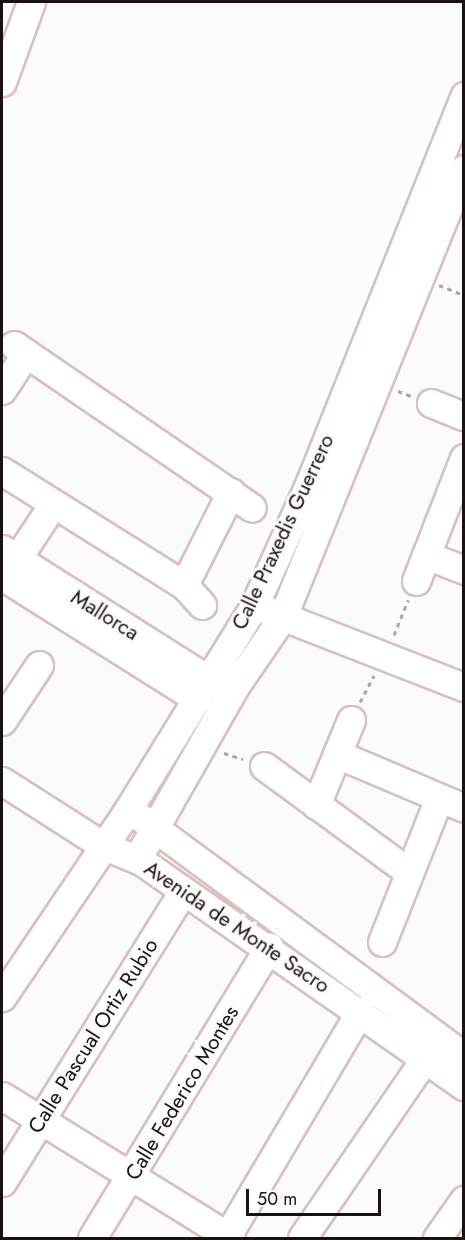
<!DOCTYPE html>
<html>
<head>
<meta charset="utf-8">
<style>
	body { margin:0 }
	#map { position:relative; width:465px; height:1240px; overflow:hidden; background:#fbfbfb; font-family:Jost,sans-serif }
	div>[style] { position:absolute }
	.path>* { height:3px; margin-top:-1.5px; transform-origin:0; background:repeating-linear-gradient(90deg,#aaa7a7 0 4.5px,transparent 0 9px) }
	.roads { filter:drop-shadow(2px 0 #d9bec2) drop-shadow(-2px 0 #d9bec2) drop-shadow(0 2px #d9bec2) drop-shadow(0 -2px #d9bec2) }
	.minor>* { height:27px; margin:-13.5px; padding:0 13.5px; transform-origin:13.5px; border-radius:13.5px; background:#fff }
	span { translate:-50% -50%; white-space:nowrap; text-align:center; line-height:1.15; -webkit-text-stroke:6px #fbfbfb; paint-order:stroke }
	.street-label { font-size:21px; color:#1a1112 }
	.frame { position:absolute; inset:0; border:3px solid #1a1112; pointer-events:none }
	.scale { position:absolute; left:246px; top:1189px; width:135px; height:27px; box-sizing:border-box; border:3px solid #1a1112; border-top:0; padding-left:8px; font-size:18px; line-height:21px; white-space:nowrap; color:#1a1112; -webkit-text-stroke:4px #fbfbfb; paint-order:stroke }
</style>
</head>
<body>
<div id="map">
	<div class="path">
		<div style="left:439px;top:285px;width:27px;rotate:22deg"></div>
		<div style="left:398px;top:391px;width:14px;rotate:21deg"></div>
		<div style="left:394px;top:635px;width:38px;rotate:-68deg"></div>
		<div style="left:360px;top:702px;width:30px;rotate:-62deg"></div>
		<div style="left:224px;top:753px;width:20px;rotate:18deg"></div>
	</div>
	<div class="roads">
		<div class="minor">
			<div style="left:2px;top:82px;width:85px;rotate:-70.1deg"></div>
			<div style="left:14px;top:345px;width:288px;rotate:34.4deg"></div>
			<div style="left:2px;top:390px;width:44px;rotate:-57deg"></div>
			<div style="left:431px;top:403px;width:35px;rotate:22deg"></div>
			<div style="left:2px;top:471px;width:215px;rotate:32.1deg"></div>
			<div style="left:184px;top:585px;width:27px;rotate:48deg"></div>
			<div style="left:2px;top:549px;width:245px;rotate:32.3deg"></div>
			<div style="left:426px;top:555px;width:41px;rotate:21.5deg"></div>
			<div style="left:17px;top:559px;width:66px;rotate:-56.8deg"></div>
			<div style="left:2px;top:576px;width:231px;rotate:32.2deg"></div>
			<div style="left:416px;top:581px;width:132px;rotate:-68.7deg"></div>
			<div style="left:184px;top:585px;width:104px;rotate:-63.2deg"></div>
			<div style="left:266px;top:610px;width:212px;rotate:21.3deg"></div>
			<div style="left:2px;top:721px;width:67px;rotate:-56.5deg"></div>
			<div style="left:337px;top:754px;width:138px;rotate:23deg"></div>
			<div style="left:264px;top:766px;width:180px;rotate:36.2deg"></div>
			<div style="left:2px;top:781px;width:119px;rotate:32.6deg"></div>
			<div style="left:102px;top:845px;width:42px;rotate:22.3deg"></div>
			<div style="left:141px;top:861px;width:394px;rotate:34.9deg"></div>
			<div style="left:316px;top:805px;width:92px;rotate:-67.6deg"></div>
			<div style="left:141px;top:818px;width:401px;rotate:36.4deg"></div>
			<div style="left:137px;top:859px;width:200px;rotate:-60.4deg"></div>
			<div style="left:236px;top:685px;width:83px;rotate:-55.7deg"></div>
			<div style="left:283px;top:616px;width:482px;rotate:-68deg"></div>
			<div style="left:382px;top:942px;width:155px;rotate:-68.4deg"></div>
			<div style="left:2px;top:997px;width:225px;rotate:-56deg"></div>
			<div style="left:128px;top:810px;width:240px;rotate:-58.3deg"></div>
			<div style="left:254px;top:606px;width:136px;rotate:-65.7deg"></div>
			<div style="left:310px;top:482px;width:416px;rotate:-68.2deg"></div>
			<div style="left:2px;top:1096px;width:269px;rotate:31.8deg"></div>
			<div style="left:2px;top:1182px;width:343px;rotate:-58.1deg"></div>
			<div style="left:92px;top:1238px;width:341px;rotate:-58.7deg"></div>
			<div style="left:226px;top:1238px;width:264px;rotate:-59.4deg"></div>
			<div style="left:302px;top:1238px;width:216px;rotate:-55.6deg"></div>
			<div style="left:437px;top:1238px;width:47px;rotate:-54.6deg"></div>
		</div>
	</div>
	<div class="street-label">
		<span style="left:283px;top:532px;rotate:-65deg">Calle Praxedis Guerrero</span>
		<span style="left:105px;top:615px;rotate:32deg">Mallorca</span>
		<span style="left:237px;top:927px;rotate:34deg">Avenida de Monte Sacro</span>
		<span style="left:93px;top:1036px;rotate:-58deg">Calle Pascual Ortiz Rubio</span>
		<span style="left:182px;top:1093px;rotate:-59deg">Calle Federico Montes</span>
	</div>
	<div class="frame"></div>
	<div class="scale">50 m</div>
</div>
</body>
</html>
